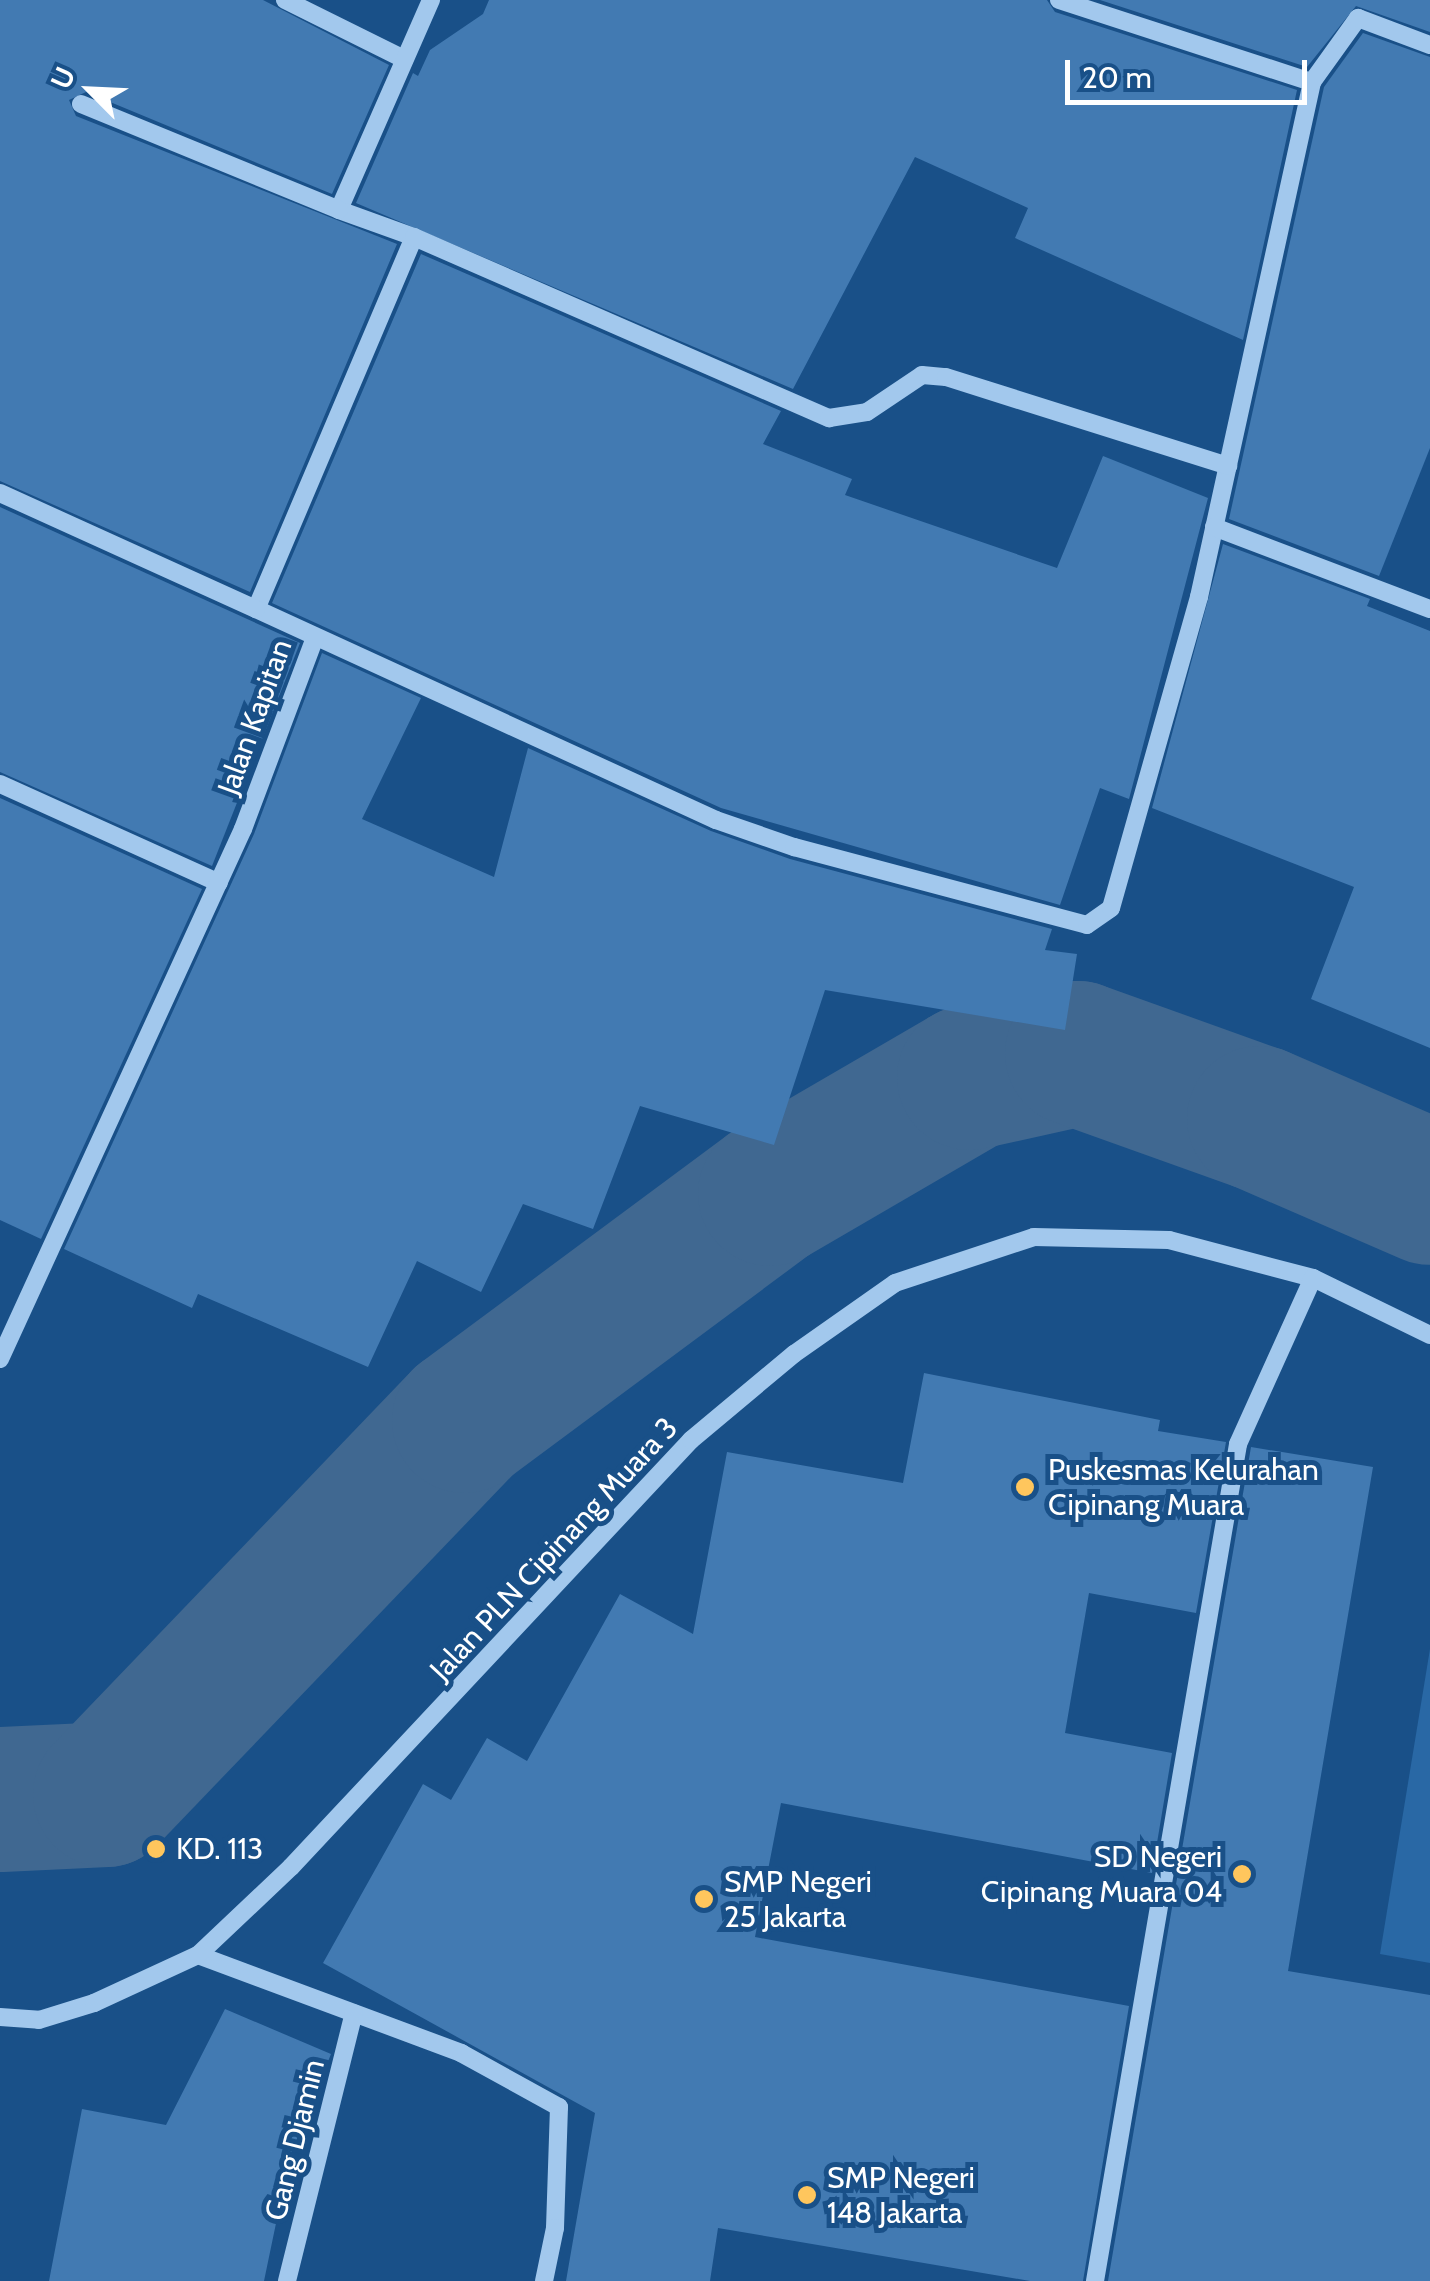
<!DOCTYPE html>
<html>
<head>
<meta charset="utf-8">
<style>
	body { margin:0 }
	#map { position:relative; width:1430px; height:2281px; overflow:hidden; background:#195088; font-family:Cabin,sans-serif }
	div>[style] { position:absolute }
	.green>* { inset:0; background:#2968a5 }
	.river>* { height:145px; margin:-72.5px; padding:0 72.5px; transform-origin:72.5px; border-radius:72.5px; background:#406891 }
	.building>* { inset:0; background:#427ab2 }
	.minor>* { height:18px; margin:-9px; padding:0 9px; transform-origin:9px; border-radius:9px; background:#a2c8ed }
	.dots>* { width:28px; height:28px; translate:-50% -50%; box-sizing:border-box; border:5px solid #195088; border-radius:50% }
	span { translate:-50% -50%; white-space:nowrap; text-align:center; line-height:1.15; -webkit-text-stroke:10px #195088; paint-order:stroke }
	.street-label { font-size:30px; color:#fff }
	.poi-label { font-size:30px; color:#fff }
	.left { translate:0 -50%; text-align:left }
	.right { translate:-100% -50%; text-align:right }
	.north { position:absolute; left:40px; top:40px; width:100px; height:100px; -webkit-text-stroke:8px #195088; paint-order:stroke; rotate:294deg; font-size:28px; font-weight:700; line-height:40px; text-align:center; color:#fff }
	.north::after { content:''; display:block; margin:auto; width:35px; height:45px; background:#fff; clip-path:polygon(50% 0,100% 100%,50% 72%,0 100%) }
	.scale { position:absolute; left:1065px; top:60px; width:242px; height:45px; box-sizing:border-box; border:5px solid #fff; border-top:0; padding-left:12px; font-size:30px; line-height:35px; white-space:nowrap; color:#fff; -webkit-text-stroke:8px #195088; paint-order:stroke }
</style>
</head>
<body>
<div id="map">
	<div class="green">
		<div style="clip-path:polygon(1430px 1649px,1430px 1963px,1380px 1954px)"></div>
	</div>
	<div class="river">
		<div style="left:0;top:1799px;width:105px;rotate:-2.7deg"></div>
		<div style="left:105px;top:1794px;width:518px;rotate:-46.17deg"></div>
		<div style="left:464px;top:1420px;width:381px;rotate:-36.6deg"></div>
		<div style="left:770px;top:1193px;width:230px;rotate:-30.2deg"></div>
		<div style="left:969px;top:1077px;width:111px;rotate:-12.5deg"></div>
		<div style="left:1077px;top:1053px;width:193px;rotate:19.7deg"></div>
		<div style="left:1259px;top:1118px;width:186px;rotate:23.4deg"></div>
	</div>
	<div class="building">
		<div style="clip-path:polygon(0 0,263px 0,389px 65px,332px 194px,86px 92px,69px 100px,76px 116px,397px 244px,250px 592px,0 481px)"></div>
		<div style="clip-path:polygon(489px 0,1047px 0,1055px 12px,1297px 90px,1243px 340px,1015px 238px,1028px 208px,915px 157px,793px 389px,356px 203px,413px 73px,418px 76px,430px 50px,483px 14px)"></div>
		<div style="clip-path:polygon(1100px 0,1430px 0,1430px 32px,1356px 6px,1307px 67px)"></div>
		<div style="clip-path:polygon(1363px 33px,1430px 57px,1430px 448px,1379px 576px,1229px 519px,1324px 87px)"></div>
		<div style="clip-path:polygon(421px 254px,781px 411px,763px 444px,852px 479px,845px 495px,1057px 568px,1103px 456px,1208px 498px,1129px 799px,1100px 788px,1060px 905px,721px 808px,272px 603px)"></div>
		<div style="clip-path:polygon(0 507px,300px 643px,212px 866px,0 772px)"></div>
		<div style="clip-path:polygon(1223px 544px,1370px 599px,1367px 606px,1430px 631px,1430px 1048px,1311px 999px,1354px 887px,1152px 808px)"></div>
		<div style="clip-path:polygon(322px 653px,421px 698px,362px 819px,494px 877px,528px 748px,711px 831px,790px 859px,1052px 929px,1045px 950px,1077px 954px,1065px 1030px,825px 990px,774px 1145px,640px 1106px,593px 1229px,523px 1204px,481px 1292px,417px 1261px,368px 1367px,198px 1294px,192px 1308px,64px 1249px,254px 834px)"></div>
		<div style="clip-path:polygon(0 798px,202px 889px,41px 1239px,0 1220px)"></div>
		<div style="clip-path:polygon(924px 1373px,1160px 1420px,1158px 1431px,1226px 1442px,1196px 1613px,1089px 1593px,1065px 1733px,1172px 1753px,1152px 1873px,781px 1803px,755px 1937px,1129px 2006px,1083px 2281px,1030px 2281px,718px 2228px,710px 2281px,566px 2281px,595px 2113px,323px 1963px,423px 1784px,451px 1800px,487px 1738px,527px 1761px,620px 1594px,693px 1634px,727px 1452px,903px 1483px)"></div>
		<div style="clip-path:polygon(1251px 1447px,1373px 1467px,1288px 1971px,1430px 1995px,1430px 2281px,1108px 2281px)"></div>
		<div style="clip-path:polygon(225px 2009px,331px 2054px,290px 2156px,264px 2281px,49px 2281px,82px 2109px,166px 2125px)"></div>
	</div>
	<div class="minor">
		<div style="left:285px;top:0;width:133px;rotate:26.4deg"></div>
		<div style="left:431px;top:0;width:229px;rotate:113.7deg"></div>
		<div style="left:339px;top:210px;width:80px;rotate:19.8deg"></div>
		<div style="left:414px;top:237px;width:404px;rotate:113deg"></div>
		<div style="left:256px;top:609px;width:506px;rotate:24.64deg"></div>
		<div style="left:716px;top:820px;width:83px;rotate:19.1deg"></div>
		<div style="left:794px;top:847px;width:303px;rotate:14.9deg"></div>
		<div style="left:1087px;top:925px;width:29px;rotate:-35deg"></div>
		<div style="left:1111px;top:908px;width:323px;rotate:-74.2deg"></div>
		<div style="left:1199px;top:597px;width:527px;rotate:-77.62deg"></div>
		<div style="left:1059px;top:0;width:266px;rotate:18deg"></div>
		<div style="left:1312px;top:82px;width:79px;rotate:-54.3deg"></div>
		<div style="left:1358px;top:18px;width:77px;rotate:20.6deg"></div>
		<div style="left:81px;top:104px;width:279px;rotate:22.3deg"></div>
		<div style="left:414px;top:237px;width:453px;rotate:23.6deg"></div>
		<div style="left:829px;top:418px;width:38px;rotate:-9deg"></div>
		<div style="left:867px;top:412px;width:66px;rotate:-33.9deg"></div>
		<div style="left:922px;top:375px;width:24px;rotate:5deg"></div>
		<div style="left:946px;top:377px;width:296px;rotate:17.5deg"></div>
		<div style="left:0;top:493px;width:281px;rotate:24.4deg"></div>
		<div style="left:1214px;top:527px;width:231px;rotate:20.8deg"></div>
		<div style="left:0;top:784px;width:240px;rotate:24.3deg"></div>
		<div style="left:0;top:1359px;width:583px;rotate:-65.37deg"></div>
		<div style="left:243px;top:829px;width:205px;rotate:-69.4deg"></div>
		<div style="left:198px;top:1955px;width:281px;rotate:20.4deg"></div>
		<div style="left:461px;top:2053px;width:112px;rotate:28.9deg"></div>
		<div style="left:559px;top:2107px;width:121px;rotate:91.9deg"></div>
		<div style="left:555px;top:2228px;width:54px;rotate:101.7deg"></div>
		<div style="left:0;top:2017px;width:39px;rotate:4deg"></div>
		<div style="left:39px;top:2020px;width:58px;rotate:-17.2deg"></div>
		<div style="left:94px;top:2003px;width:115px;rotate:-24.8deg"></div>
		<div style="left:198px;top:1955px;width:128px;rotate:-43.4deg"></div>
		<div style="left:291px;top:1867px;width:585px;rotate:-46.87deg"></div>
		<div style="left:691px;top:1440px;width:134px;rotate:-39.9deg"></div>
		<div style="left:794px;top:1354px;width:123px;rotate:-35.1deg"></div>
		<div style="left:895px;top:1283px;width:146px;rotate:-18.3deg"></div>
		<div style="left:1034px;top:1237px;width:135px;rotate:1.3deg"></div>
		<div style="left:1169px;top:1240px;width:149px;rotate:14.8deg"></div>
		<div style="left:1313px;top:1278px;width:130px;rotate:26deg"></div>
		<div style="left:287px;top:2281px;width:276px;rotate:-76deg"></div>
		<div style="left:1095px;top:2281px;width:849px;rotate:-80.3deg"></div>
		<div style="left:1238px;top:1444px;width:182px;rotate:-65.7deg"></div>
	</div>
	<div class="dots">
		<div style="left:1025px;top:1487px;background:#ffc65d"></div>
		<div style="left:156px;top:1849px;background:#ffc65d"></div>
		<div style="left:1242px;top:1874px;background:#ffc65d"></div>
		<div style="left:704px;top:1899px;background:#ffc65d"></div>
		<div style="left:807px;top:2195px;background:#ffc65d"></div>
	</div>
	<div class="street-label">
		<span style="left:255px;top:717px;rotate:-70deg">Jalan Kapitan</span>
		<span style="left:554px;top:1549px;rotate:-47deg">Jalan PLN Cipinang Muara 3</span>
		<span style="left:295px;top:2140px;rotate:-76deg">Gang Djamin</span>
	</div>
	<div class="poi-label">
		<span class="left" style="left:1048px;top:1487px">Puskesmas Kelurahan<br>Cipinang Muara</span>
		<span class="left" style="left:176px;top:1849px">KD. 113</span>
		<span class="right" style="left:1222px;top:1874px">SD Negeri<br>Cipinang Muara 04</span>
		<span class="left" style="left:724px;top:1899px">SMP Negeri<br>25 Jakarta</span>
		<span class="left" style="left:827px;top:2195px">SMP Negeri<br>148 Jakarta</span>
	</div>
	<div class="north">U</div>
	<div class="scale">20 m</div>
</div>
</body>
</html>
